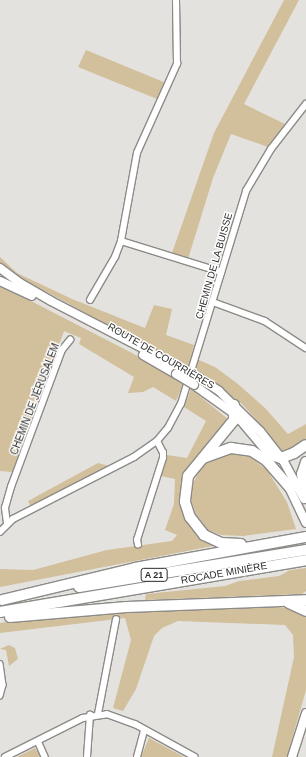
<!DOCTYPE html>
<html>
<head>
<meta charset="utf-8">
<style>
	body { margin:0 }
	#map { position:relative; width:306px; height:757px; overflow:hidden; background:#e4e2de; font-family:Helvetica,sans-serif }
	div>[style] { position:absolute }
	.green>* { inset:0; background:#d2bf9c }
	.roads { filter:drop-shadow(1px 0 #8c8b88) drop-shadow(-1px 0 #8c8b88) drop-shadow(0 1px #8c8b88) drop-shadow(0 -1px #8c8b88) }
	.minor>* { height:5.5px; margin:-2.75px; padding:0 2.75px; transform-origin:2.75px; border-radius:2.75px; background:#fff }
	.secondary>* { height:8px; margin:-4px; padding:0 4px; transform-origin:4px; border-radius:4px; background:#fff }
	.motorway>* { height:10px; margin:-5px; padding:0 5px; transform-origin:5px; border-radius:5px; background:#fff }
	.bridges { filter:drop-shadow(1px 0 #8c8b88) drop-shadow(-1px 0 #8c8b88) drop-shadow(0 1px #8c8b88) drop-shadow(0 -1px #8c8b88) }
	.secondary-bridge>* { height:8px; margin:-4px; padding:0 4px; transform-origin:4px; border-radius:4px; background:#fff }
	span { translate:-50% -50%; white-space:nowrap; text-align:center; line-height:1.15; -webkit-text-stroke:3px #fff; paint-order:stroke }
	.shield-label span { padding:1px 3px; background:#fff; border:1px solid; border-radius:3px; -webkit-text-stroke-width:0 }
	.shield-label { font-size:9px; color:#2b2b29; font-weight:700 }
	.street-label { font-size:10px; color:#2b2b29 }
</style>
</head>
<body>
<div id="map">
	<div class="green">
		<div style="clip-path:polygon(284px 0,299px 0,244px 104px,285px 124px,268px 147px,231px 134px,213px 178px,188px 259px,172px 253px,214px 133px)"></div>
		<div style="clip-path:polygon(86px 50px,166px 83px,157px 99px,78px 67px)"></div>
		<div style="clip-path:polygon(0 257px,17px 273px,72px 299px,145px 328px,154px 305px,172px 309px,166px 335px,194px 345px,188px 368px,17px 276px,0 263px)"></div>
		<div style="clip-path:polygon(0 285px,134px 354px,183px 384px,176px 401px,153px 387px,143px 392px,128px 393px,134px 377px,79px 344px,81px 338px,64px 331px,12px 472px,0 471px)"></div>
		<div style="clip-path:polygon(199px 360px,215px 367px,238px 384px,265px 408px,288px 434px,306px 424px,306px 441px,288px 453px,281px 453px,263px 427px,242px 404px,195px 370px)"></div>
		<div style="clip-path:polygon(191px 389px,229px 420px,195px 459px,187px 472px,181px 492px,182px 502px,204px 539px,213px 546px,0 587px,0 569px,33px 570px,107px 550px,172px 541px,177px 535px,165px 530px,174px 504px,175px 479px,161px 476px,167px 455px,187px 458px,206px 421px,184px 407px)"></div>
		<div style="clip-path:polygon(231px 452px,248px 455px,267px 470px,287px 502px,296px 529px,243px 536px,221px 535px,208px 530px,196px 515px,191px 500px,193px 484px,198px 473px,203px 465px)"></div>
		<div style="clip-path:polygon(98px 463px,109px 466px,31px 507px,28px 501px)"></div>
		<div style="clip-path:polygon(306px 568px,306px 591px,302px 594px,145px 600px,146px 594px,225px 586px,239px 581px,279px 576px,290px 570px)"></div>
		<div style="clip-path:polygon(231px 607px,281px 607px,302px 612px,306px 616px,306px 690px,287px 757px,272px 757px,294px 657px,293px 635px,285px 625px,178px 621px,162px 628px,154px 636px,136px 689px,123px 711px,113px 708px,131px 640px,125px 618px,0 633px,0 623px,56px 615px)"></div>
		<div style="clip-path:polygon(9px 645px,15px 648px,18px 659px,9px 666px,6px 650px,0 649px)"></div>
		<div style="clip-path:polygon(149px 738px,184px 757px,141px 757px)"></div>
		<div style="clip-path:polygon(35px 748px,41px 757px,17px 757px)"></div>
	</div>
	<div class="roads">
		<div class="minor">
			<div style="left:121px;top:241px;width:105px;rotate:17.2deg"></div>
			<div style="left:90px;top:300px;width:50px;rotate:-59.8deg"></div>
			<div style="left:115px;top:257px;width:17px;rotate:-69deg"></div>
			<div style="left:121px;top:241px;width:89px;rotate:-79.7deg"></div>
			<div style="left:137px;top:153px;width:98px;rotate:-65.8deg"></div>
			<div style="left:177px;top:64px;width:64px;rotate:-90.9deg"></div>
			<div style="left:213px;top:302px;width:55px;rotate:20.1deg"></div>
			<div style="left:265px;top:321px;width:49px;rotate:33.4deg"></div>
			<div style="left:7px;top:523px;width:15px;rotate:-98deg"></div>
			<div style="left:5px;top:508px;width:22px;rotate:-74deg"></div>
			<div style="left:11px;top:487px;width:146px;rotate:-69.6deg"></div>
			<div style="left:62px;top:350px;width:13px;rotate:-51deg"></div>
			<div style="left:0;top:532px;width:18px;rotate:-45deg"></div>
			<div style="left:13px;top:519px;width:136px;rotate:-27.1deg"></div>
			<div style="left:134px;top:457px;width:28px;rotate:-35deg"></div>
			<div style="left:157px;top:441px;width:17px;rotate:-50deg"></div>
			<div style="left:168px;top:428px;width:27px;rotate:-62deg"></div>
			<div style="left:181px;top:404px;width:223px;rotate:-73deg"></div>
			<div style="left:246px;top:191px;width:49px;rotate:-59.2deg"></div>
			<div style="left:271px;top:149px;width:57px;rotate:-52.1deg"></div>
			<div style="left:138px;top:545px;width:5px;rotate:-101deg"></div>
			<div style="left:137px;top:540px;width:86px;rotate:-72.4deg"></div>
			<div style="left:163px;top:458px;width:5px;rotate:-90deg"></div>
			<div style="left:163px;top:453px;width:13px;rotate:-117deg"></div>
			<div style="left:0;top:664px;width:21px;rotate:82deg"></div>
			<div style="left:3px;top:685px;width:11px;rotate:105deg"></div>
			<div style="left:98px;top:714px;width:96px;rotate:-79.2deg"></div>
			<div style="left:38px;top:741px;width:17px;rotate:66deg"></div>
			<div style="left:5px;top:757px;width:87px;rotate:-26.6deg"></div>
			<div style="left:83px;top:718px;width:24px;rotate:-9deg"></div>
			<div style="left:107px;top:714px;width:30px;rotate:20deg"></div>
			<div style="left:135px;top:724px;width:68px;rotate:28.8deg"></div>
			<div style="left:87px;top:757px;width:42px;rotate:-85.9deg"></div>
			<div style="left:137px;top:757px;width:28px;rotate:-75deg"></div>
		</div>
		<div class="secondary">
			<div style="left:0;top:268px;width:25px;rotate:37deg"></div>
			<div style="left:20px;top:283px;width:36px;rotate:30deg"></div>
			<div style="left:51px;top:301px;width:144px;rotate:27.3deg"></div>
			<div style="left:0;top:281px;width:35px;rotate:25deg"></div>
			<div style="left:143px;top:355px;width:38px;rotate:30deg"></div>
			<div style="left:197px;top:377px;width:26px;rotate:32deg"></div>
			<div style="left:219px;top:391px;width:57px;rotate:44.3deg"></div>
			<div style="left:260px;top:431px;width:39px;rotate:52deg"></div>
			<div style="left:284px;top:462px;width:42px;rotate:61.6deg"></div>
			<div style="left:194px;top:385px;width:52px;rotate:35.5deg"></div>
			<div style="left:236px;top:415px;width:50px;rotate:49.9deg"></div>
			<div style="left:287px;top:483px;width:44px;rotate:64.6deg"></div>
			<div style="left:292px;top:757px;width:46px;rotate:-72.3deg"></div>
		</div>
		<div class="motorway">
			<div style="left:234px;top:405px;width:15px;rotate:90deg"></div>
			<div style="left:234px;top:420px;width:72px;rotate:129.4deg"></div>
			<div style="left:188px;top:476px;width:26px;rotate:97deg"></div>
			<div style="left:185px;top:502px;width:16px;rotate:72deg"></div>
			<div style="left:190px;top:517px;width:23px;rotate:52deg"></div>
			<div style="left:204px;top:535px;width:19px;rotate:25deg"></div>
			<div style="left:221px;top:543px;width:20px;rotate:3deg"></div>
			<div style="left:266px;top:448px;width:11px;rotate:45deg"></div>
			<div style="left:274px;top:456px;width:7px;rotate:16deg"></div>
			<div style="left:281px;top:458px;width:14px;rotate:-21deg"></div>
			<div style="left:294px;top:453px;width:14px;rotate:-34deg"></div>
			<div style="left:203px;top:458px;width:30px;rotate:-20deg"></div>
			<div style="left:231px;top:448px;width:21px;rotate:8deg"></div>
			<div style="left:252px;top:451px;width:17px;rotate:33deg"></div>
			<div style="left:266px;top:460px;width:37px;rotate:49deg"></div>
			<div style="left:306px;top:462px;width:13px;rotate:108deg"></div>
			<div style="left:302px;top:474px;width:24px;rotate:81deg"></div>
			<div style="left:79px;top:587px;width:230px;rotate:-9.3deg"></div>
			<div style="left:2px;top:600px;width:137px;rotate:-13.5deg"></div>
			<div style="left:135px;top:568px;width:174px;rotate:-10.3deg"></div>
			<div style="left:289px;top:603px;width:19px;rotate:25deg"></div>
			<div style="left:0;top:612px;width:310px;rotate:-9.6deg"></div>
			<div style="left:10px;top:617px;width:117px;rotate:-4.9deg"></div>
			<div style="left:127px;top:607px;width:179px;rotate:-2.2deg"></div>
		</div>
	</div>
	<div class="bridges">
		<div class="secondary-bridge">
			<div style="left:179px;top:367px;width:21px;rotate:29deg"></div>
			<div style="left:176px;top:374px;width:21px;rotate:31deg"></div>
		</div>
	</div>
	<div class="shield-label">
		<span style="left:154px;top:575px">A 21</span>
	</div>
	<div class="street-label">
		<span style="left:214px;top:266px;rotate:-74deg">CHEMIN DE LA BUISSE</span>
		<span style="left:161px;top:356px;rotate:30deg">ROUTE DE COURRIÈRES</span>
		<span style="left:35px;top:399px;rotate:-69deg">CHEMIN DE JÉRUSALEM</span>
		<span style="left:224px;top:573px;rotate:-10deg">ROCADE MINIÈRE</span>
	</div>
</div>
</body>
</html>
